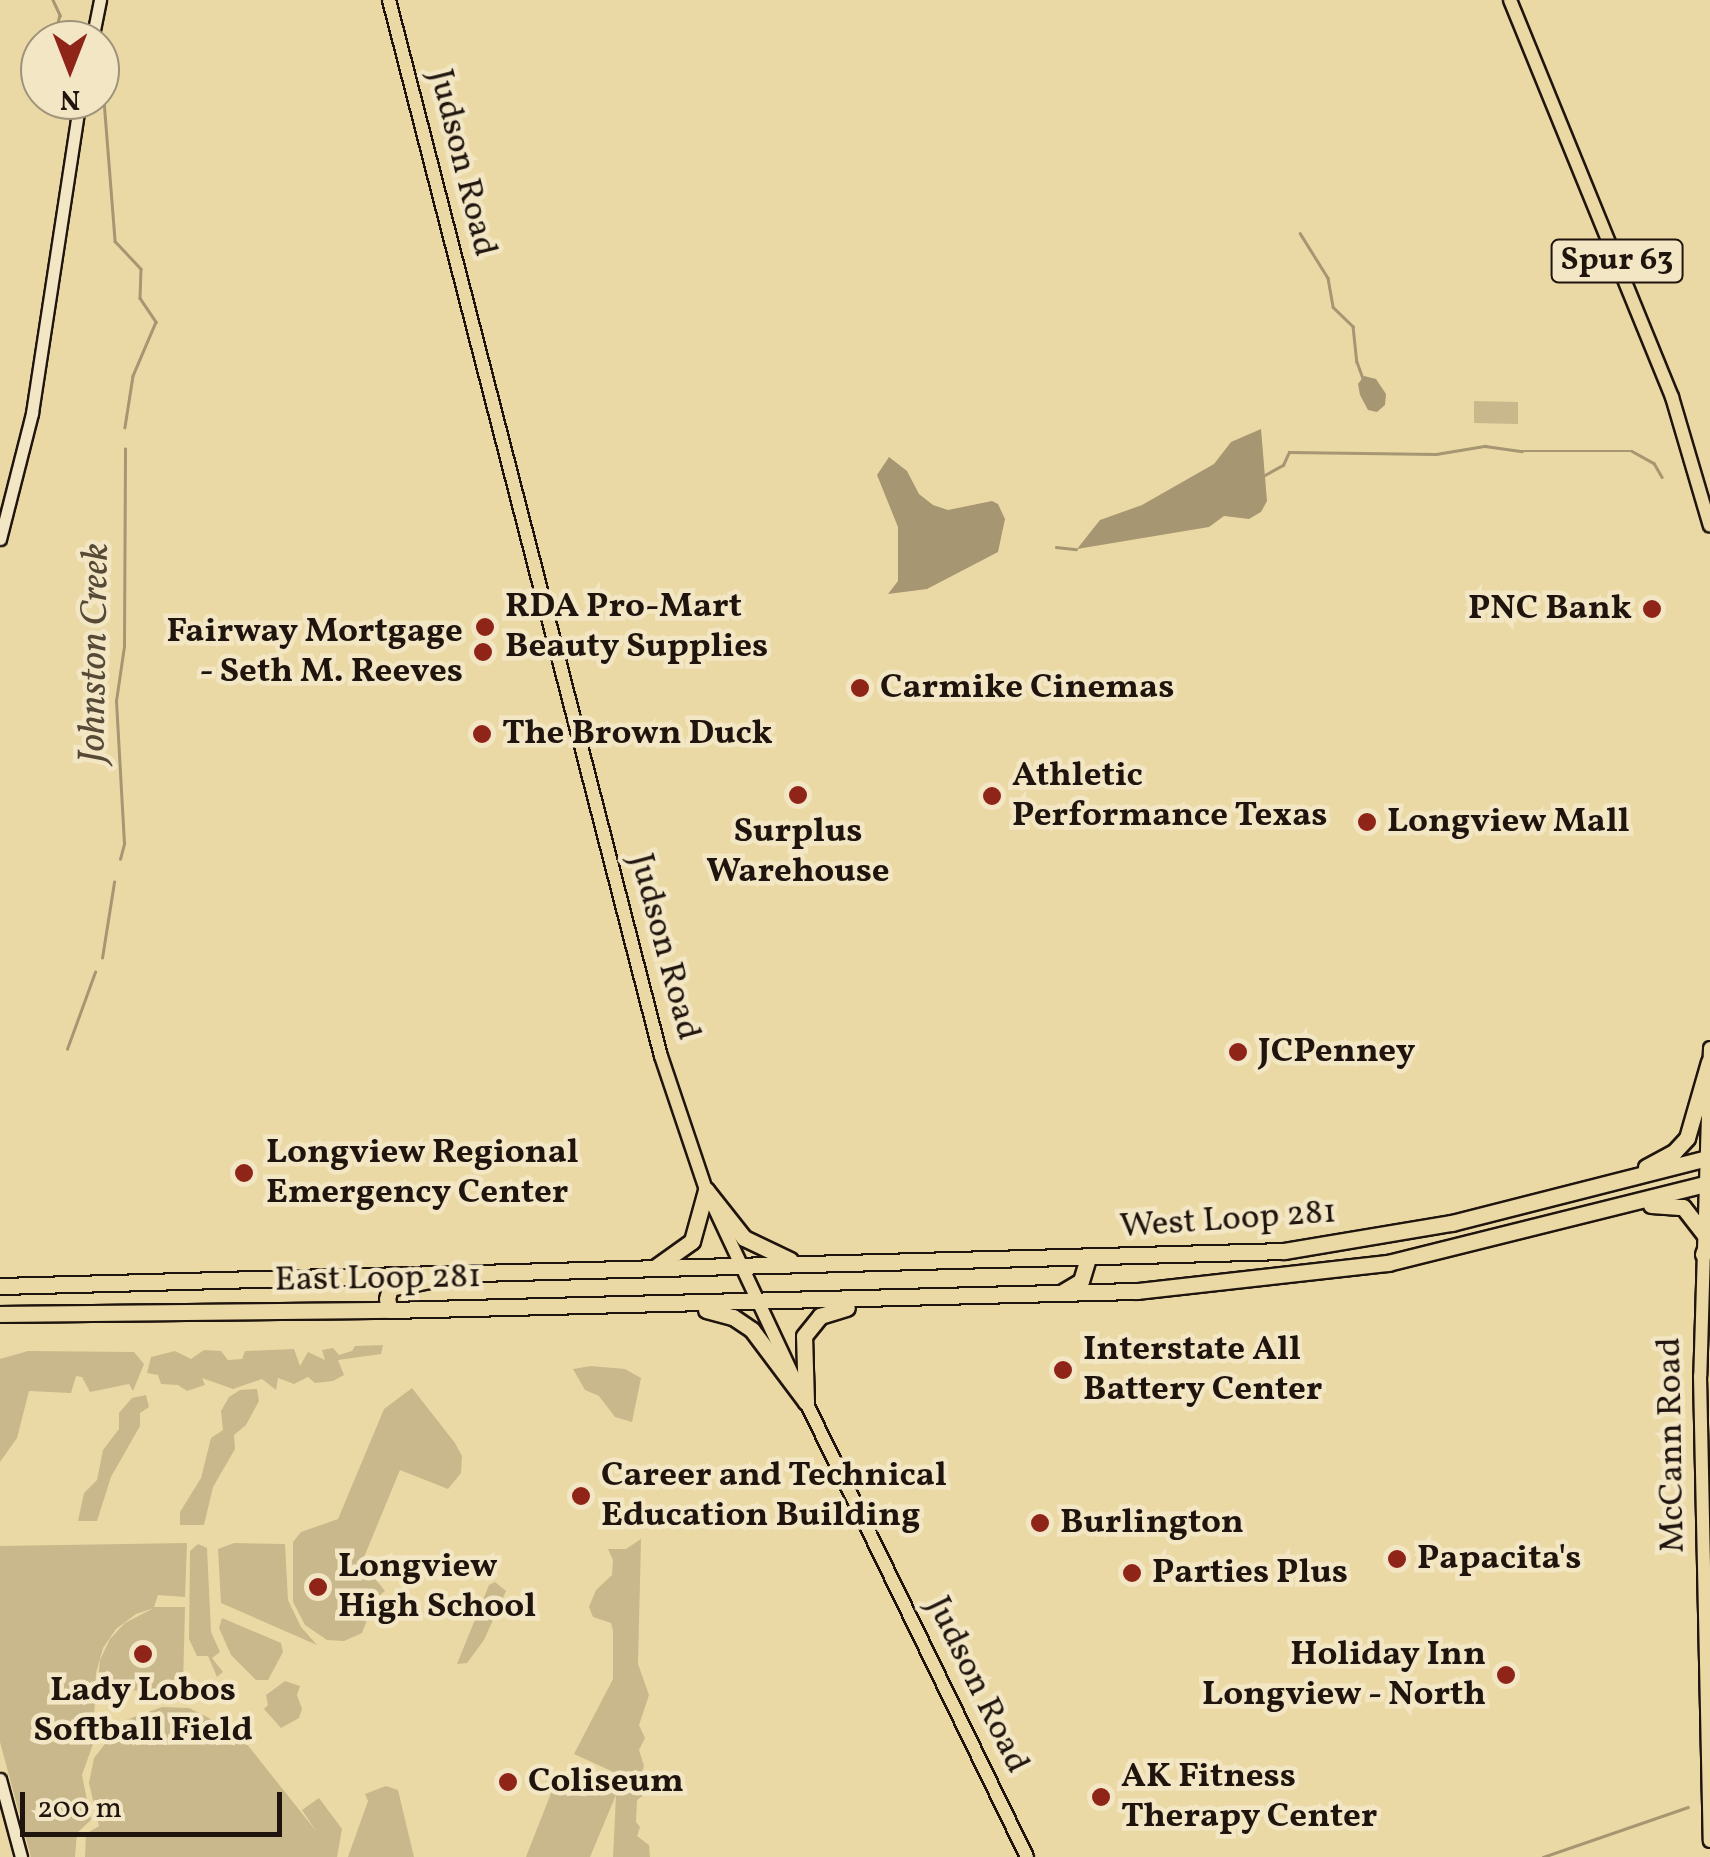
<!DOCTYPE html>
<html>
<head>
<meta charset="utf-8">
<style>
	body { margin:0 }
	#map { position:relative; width:1710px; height:1857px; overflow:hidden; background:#ebd9a5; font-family:Vollkorn,serif }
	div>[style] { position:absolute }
	.green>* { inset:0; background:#c8b88b }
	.water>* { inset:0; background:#a69672 }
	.stream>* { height:2.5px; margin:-1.25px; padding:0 1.25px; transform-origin:1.25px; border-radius:1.25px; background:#a69672 }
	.roads { filter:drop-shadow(2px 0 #20150e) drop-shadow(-2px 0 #20150e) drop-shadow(0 2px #20150e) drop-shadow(0 -2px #20150e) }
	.secondary>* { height:11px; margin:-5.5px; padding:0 5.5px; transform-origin:5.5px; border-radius:5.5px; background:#f2e6c4 }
	.primary>* { height:12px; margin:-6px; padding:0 6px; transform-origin:6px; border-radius:6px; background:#ebd9a5 }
	.highway>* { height:15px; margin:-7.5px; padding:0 7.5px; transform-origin:7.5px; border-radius:7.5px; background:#ebd9a5 }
	.dots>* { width:28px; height:28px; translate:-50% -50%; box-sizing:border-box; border:5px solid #f2e6c4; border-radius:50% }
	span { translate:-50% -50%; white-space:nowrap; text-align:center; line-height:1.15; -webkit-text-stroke:9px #f2e6c4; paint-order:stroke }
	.shield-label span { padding:2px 8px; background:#f2e6c4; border:2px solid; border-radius:8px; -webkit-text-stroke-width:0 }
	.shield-label { font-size:32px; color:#20150e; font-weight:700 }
	.street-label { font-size:35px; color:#20150e }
	.poi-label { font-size:35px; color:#20150e; font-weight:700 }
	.left { translate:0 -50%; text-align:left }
	.right { translate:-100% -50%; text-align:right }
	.water-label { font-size:38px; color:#564936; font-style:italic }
	.north { position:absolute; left:20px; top:20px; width:100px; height:100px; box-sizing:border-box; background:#f2e6c4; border:2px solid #9e927b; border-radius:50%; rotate:180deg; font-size:28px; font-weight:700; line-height:40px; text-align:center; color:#20150e }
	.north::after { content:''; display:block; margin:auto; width:35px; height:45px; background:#8f2418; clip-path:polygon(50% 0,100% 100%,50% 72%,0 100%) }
	.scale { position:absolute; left:20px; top:1792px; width:262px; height:45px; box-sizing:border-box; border:5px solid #20150e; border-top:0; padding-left:12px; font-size:30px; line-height:35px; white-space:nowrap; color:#20150e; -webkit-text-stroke:8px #f2e6c4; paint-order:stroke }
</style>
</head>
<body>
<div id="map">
	<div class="green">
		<div style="clip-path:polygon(1474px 401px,1518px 402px,1518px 424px,1474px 423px)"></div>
		<div style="clip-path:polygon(383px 1345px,381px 1354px,338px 1360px,344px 1375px,333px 1381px,315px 1383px,308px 1377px,294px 1384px,278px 1378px,276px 1390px,262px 1379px,233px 1389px,202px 1378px,205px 1385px,187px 1391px,178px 1385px,161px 1384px,158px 1375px,147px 1373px,151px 1357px,175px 1351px,191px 1359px,204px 1350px,221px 1351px,228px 1360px,242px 1359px,245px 1351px,294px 1349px,300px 1366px,308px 1352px,325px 1360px,322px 1350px,333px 1348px,339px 1355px,352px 1351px,355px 1346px)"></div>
		<div style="clip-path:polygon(28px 1351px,134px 1352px,144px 1364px,133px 1391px,129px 1384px,90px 1392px,82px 1377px,76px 1376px,71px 1393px,29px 1391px,17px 1438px,0 1462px,0 1359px)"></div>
		<div style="clip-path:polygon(591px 1366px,625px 1369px,641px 1378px,632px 1422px,615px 1417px,599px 1396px,585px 1390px,573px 1369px)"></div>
		<div style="clip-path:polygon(412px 1388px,455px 1443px,462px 1456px,461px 1473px,448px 1489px,400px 1470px,362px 1562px,385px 1591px,375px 1599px,362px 1633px,344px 1641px,327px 1640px,305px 1625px,293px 1602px,293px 1542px,301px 1532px,338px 1519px,384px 1409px)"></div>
		<div style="clip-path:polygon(257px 1389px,259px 1401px,246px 1425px,234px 1435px,235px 1449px,213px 1487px,204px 1525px,180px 1525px,180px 1512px,201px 1478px,211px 1438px,223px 1430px,221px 1411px,229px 1397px,240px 1390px)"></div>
		<div style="clip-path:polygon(146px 1395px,149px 1407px,140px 1413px,140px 1426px,111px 1477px,97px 1521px,78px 1521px,84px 1493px,97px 1480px,103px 1450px,119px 1429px,119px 1413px,132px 1398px)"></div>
		<div style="clip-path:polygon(641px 1539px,638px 1664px,649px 1695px,639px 1725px,645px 1738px,639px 1750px,644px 1766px,639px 1780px,649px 1791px,637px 1800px,636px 1822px,640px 1827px,637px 1836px,649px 1845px,650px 1857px,613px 1857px,616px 1795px,590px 1857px,526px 1857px,560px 1770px,617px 1792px,618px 1774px,574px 1754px,613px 1679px,613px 1631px,611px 1623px,593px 1617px,589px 1607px,596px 1590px,612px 1575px,613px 1560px,608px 1549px,626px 1549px)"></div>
		<div style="clip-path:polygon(187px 1543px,185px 1597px,158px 1595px,154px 1607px,185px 1607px,183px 1686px,177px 1692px,97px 1689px,100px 1660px,110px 1639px,125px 1623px,154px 1608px,136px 1614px,116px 1629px,103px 1648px,96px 1673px,93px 1744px,82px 1775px,91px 1820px,77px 1833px,75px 1857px,31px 1857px,0 1742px,0 1546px)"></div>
		<div style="clip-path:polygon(234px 1543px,285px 1544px,288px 1600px,301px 1627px,317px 1645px,221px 1603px,218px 1549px)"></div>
		<div style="clip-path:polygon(198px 1544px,207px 1548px,211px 1632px,220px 1652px,212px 1658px,223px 1672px,217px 1677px,208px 1656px,197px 1656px,189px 1639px,190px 1551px)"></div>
		<div style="clip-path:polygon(495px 1582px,506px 1591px,484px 1640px,467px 1663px,457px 1664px,489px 1585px)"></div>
		<div style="clip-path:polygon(222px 1618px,281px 1643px,283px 1652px,268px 1680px,256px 1680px,231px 1655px,219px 1628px)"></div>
		<div style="clip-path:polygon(285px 1681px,300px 1686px,297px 1695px,302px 1709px,299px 1718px,281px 1728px,264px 1709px,268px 1705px,266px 1695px)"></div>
		<div style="clip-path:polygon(162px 1707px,189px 1708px,213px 1720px,231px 1738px,238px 1733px,316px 1831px,302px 1810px,319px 1798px,342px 1829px,337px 1857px,85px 1857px,86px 1834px,99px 1826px,89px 1783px,94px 1758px,123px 1721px)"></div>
		<div style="clip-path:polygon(386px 1786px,398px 1790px,414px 1857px,348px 1857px,368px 1801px,365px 1794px)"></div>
	</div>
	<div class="water">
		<div style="clip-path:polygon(1364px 376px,1376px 379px,1386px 394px,1385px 405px,1377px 412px,1368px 410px,1360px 395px,1358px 384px)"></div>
		<div style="clip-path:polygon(1261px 429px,1267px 501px,1261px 512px,1249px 519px,1224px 516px,1209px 527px,1077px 549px,1100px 520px,1142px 505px,1214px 464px,1231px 442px)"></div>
		<div style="clip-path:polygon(889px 457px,907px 471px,919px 494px,933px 505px,948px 510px,992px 501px,998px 504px,1005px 519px,998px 552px,927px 589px,888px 594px,898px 581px,898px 527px,877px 475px)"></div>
	</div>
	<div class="stream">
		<div style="left:53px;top:0;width:17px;rotate:65deg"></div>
		<div style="left:60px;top:15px;width:12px;rotate:104deg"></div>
		<div style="left:57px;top:27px;width:14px;rotate:65deg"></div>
		<div style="left:101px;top:62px;width:180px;rotate:85.5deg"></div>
		<div style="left:115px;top:241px;width:38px;rotate:47deg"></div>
		<div style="left:141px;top:269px;width:29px;rotate:92deg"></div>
		<div style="left:140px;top:298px;width:29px;rotate:56deg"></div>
		<div style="left:156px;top:322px;width:59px;rotate:113.1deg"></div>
		<div style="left:133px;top:376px;width:52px;rotate:98.9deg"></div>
		<div style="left:1300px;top:233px;width:53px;rotate:58.1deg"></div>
		<div style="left:1328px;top:278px;width:29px;rotate:80deg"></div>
		<div style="left:1333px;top:307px;width:28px;rotate:44deg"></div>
		<div style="left:1353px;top:326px;width:36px;rotate:84deg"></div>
		<div style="left:1357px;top:362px;width:20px;rotate:70deg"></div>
		<div style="left:1263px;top:476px;width:23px;rotate:-29deg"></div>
		<div style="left:1283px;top:465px;width:14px;rotate:-65deg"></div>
		<div style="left:1289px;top:452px;width:147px;rotate:0.8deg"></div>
		<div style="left:1436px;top:454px;width:50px;rotate:-9.3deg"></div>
		<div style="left:1485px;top:446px;width:37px;rotate:8deg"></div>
		<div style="left:1522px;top:451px;width:110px"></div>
		<div style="left:1632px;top:451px;width:25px;rotate:29deg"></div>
		<div style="left:1654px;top:463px;width:16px;rotate:60deg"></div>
		<div style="left:1056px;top:547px;width:20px;rotate:6deg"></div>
		<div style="left:120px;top:859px;width:16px;rotate:-75deg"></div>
		<div style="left:124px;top:844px;width:143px;rotate:-93.2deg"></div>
		<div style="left:116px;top:701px;width:56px;rotate:-81.7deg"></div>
		<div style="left:124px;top:646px;width:197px;rotate:-89.7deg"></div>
		<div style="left:102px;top:958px;width:77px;rotate:-81deg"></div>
		<div style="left:67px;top:1049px;width:82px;rotate:-70deg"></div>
		<div style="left:1543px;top:1857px;width:153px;rotate:-19deg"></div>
	</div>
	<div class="roads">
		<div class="secondary">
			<div style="left:92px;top:40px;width:41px;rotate:-78.7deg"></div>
			<div style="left:0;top:539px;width:130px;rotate:-75.7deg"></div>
			<div style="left:32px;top:413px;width:317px;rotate:-81.3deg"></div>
			<div style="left:0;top:1779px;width:81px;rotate:74.9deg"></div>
		</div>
		<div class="primary">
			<div style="left:389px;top:0;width:1090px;rotate:75.56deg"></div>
			<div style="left:661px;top:1056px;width:141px;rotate:71.4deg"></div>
			<div style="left:706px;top:1190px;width:208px;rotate:64.9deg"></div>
			<div style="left:1510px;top:0;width:429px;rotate:67.8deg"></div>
			<div style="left:1672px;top:397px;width:134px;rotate:73.6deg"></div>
			<div style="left:1710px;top:1048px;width:328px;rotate:91.7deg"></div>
			<div style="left:1700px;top:1376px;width:465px;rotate:88.8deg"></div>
			<div style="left:803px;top:1396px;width:513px;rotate:64.08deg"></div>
		</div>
		<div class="highway">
			<div style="left:1708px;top:1106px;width:4px;rotate:56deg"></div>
			<div style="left:1646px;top:1167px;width:32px;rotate:-28deg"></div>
			<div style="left:1674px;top:1152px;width:19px;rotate:-47deg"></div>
			<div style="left:1687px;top:1138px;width:79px;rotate:-73.9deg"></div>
			<div style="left:706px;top:1190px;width:61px;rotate:51.6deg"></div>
			<div style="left:744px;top:1238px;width:51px;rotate:25.6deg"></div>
			<div style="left:1651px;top:1205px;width:32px;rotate:4deg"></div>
			<div style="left:1683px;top:1207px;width:34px;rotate:52deg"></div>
			<div style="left:1703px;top:1254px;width:18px;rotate:-68deg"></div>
			<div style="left:657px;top:1266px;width:43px;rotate:-35.5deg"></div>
			<div style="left:692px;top:1241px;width:53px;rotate:-74.6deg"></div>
			<div style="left:0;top:1286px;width:1284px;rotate:-1.56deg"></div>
			<div style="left:1284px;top:1251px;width:170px;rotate:-9.5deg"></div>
			<div style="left:1452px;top:1223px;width:266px;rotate:-14.3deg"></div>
			<div style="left:1061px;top:1293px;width:23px;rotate:-31deg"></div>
			<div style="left:1081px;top:1281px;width:24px;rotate:-73deg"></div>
			<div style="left:390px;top:1310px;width:11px;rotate:-105deg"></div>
			<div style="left:387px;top:1299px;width:11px;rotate:-75deg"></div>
			<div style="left:390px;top:1288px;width:50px;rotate:-11.5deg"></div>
			<div style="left:706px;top:1310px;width:28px;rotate:15deg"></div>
			<div style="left:733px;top:1317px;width:23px;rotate:34deg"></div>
			<div style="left:752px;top:1330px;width:90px;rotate:53.1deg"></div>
			<div style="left:0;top:1314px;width:390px;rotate:-0.6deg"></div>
			<div style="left:390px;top:1310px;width:747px;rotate:-1.46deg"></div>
			<div style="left:1137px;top:1291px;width:253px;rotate:-6.4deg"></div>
			<div style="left:1388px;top:1263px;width:332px;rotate:-14deg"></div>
			<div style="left:806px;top:1402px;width:66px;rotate:-91.7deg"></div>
			<div style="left:804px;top:1336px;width:26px;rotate:-51deg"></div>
			<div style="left:820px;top:1316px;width:28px;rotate:-17deg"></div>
		</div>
	</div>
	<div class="dots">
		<div style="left:1652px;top:609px;background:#8f2418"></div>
		<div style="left:485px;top:627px;background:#8f2418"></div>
		<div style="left:483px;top:652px;background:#8f2418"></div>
		<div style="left:860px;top:688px;background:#8f2418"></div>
		<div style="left:482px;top:734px;background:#8f2418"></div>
		<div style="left:798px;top:795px;background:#8f2418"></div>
		<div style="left:992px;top:796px;background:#8f2418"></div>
		<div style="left:1367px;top:822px;background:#8f2418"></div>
		<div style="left:1238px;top:1052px;background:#8f2418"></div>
		<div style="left:244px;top:1173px;background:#8f2418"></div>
		<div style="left:1063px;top:1370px;background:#8f2418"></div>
		<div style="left:581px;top:1496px;background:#8f2418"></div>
		<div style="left:1040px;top:1523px;background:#8f2418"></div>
		<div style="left:1397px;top:1559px;background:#8f2418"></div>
		<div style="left:1132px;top:1573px;background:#8f2418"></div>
		<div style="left:318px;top:1587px;background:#8f2418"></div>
		<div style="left:143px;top:1654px;background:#8f2418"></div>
		<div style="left:1506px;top:1675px;background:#8f2418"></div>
		<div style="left:508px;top:1782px;background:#8f2418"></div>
		<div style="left:1101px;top:1797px;background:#8f2418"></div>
	</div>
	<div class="shield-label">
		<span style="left:1617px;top:261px">Spur 63</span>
	</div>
	<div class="street-label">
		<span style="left:462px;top:163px;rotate:76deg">Judson Road</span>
		<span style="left:664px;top:947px;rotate:75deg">Judson Road</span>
		<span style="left:1228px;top:1220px;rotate:-4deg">West Loop 281</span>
		<span style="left:378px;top:1279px;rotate:-1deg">East Loop 281</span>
		<span style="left:1672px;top:1445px;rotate:-91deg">McCann Road</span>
		<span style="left:977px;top:1685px;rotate:64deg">Judson Road</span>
	</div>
	<div class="poi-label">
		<span class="left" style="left:505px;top:627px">RDA Pro-Mart<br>Beauty Supplies</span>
		<span class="right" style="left:1632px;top:609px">PNC Bank</span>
		<span class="right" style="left:463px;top:652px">Fairway Mortgage<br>- Seth M. Reeves</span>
		<span class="left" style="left:880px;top:688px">Carmike Cinemas</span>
		<span class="left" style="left:502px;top:734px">The Brown Duck</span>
		<span class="left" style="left:1012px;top:796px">Athletic<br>Performance Texas</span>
		<span class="left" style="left:1387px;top:822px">Longview Mall</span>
		<span style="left:798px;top:852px">Surplus<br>Warehouse</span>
		<span class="left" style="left:1258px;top:1052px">JCPenney</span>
		<span class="left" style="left:266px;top:1173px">Longview Regional<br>Emergency Center</span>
		<span class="left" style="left:1083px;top:1370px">Interstate All<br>Battery Center</span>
		<span class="left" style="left:601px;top:1496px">Career and Technical<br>Education Building</span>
		<span class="left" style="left:1060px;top:1523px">Burlington</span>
		<span class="left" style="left:1417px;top:1559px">Papacita's</span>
		<span class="left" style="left:338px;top:1587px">Longview<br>High School</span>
		<span class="left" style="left:1152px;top:1573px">Parties Plus</span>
		<span class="right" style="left:1486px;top:1675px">Holiday Inn<br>Longview - North</span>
		<span style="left:143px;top:1711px">Lady Lobos<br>Softball Field</span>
		<span class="left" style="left:1121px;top:1797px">AK Fitness<br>Therapy Center</span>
		<span class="left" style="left:528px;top:1782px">Coliseum</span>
	</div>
	<div class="water-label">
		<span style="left:96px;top:653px;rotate:-89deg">Johnston Creek</span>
	</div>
	<div class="north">N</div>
	<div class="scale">200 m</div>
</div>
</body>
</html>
